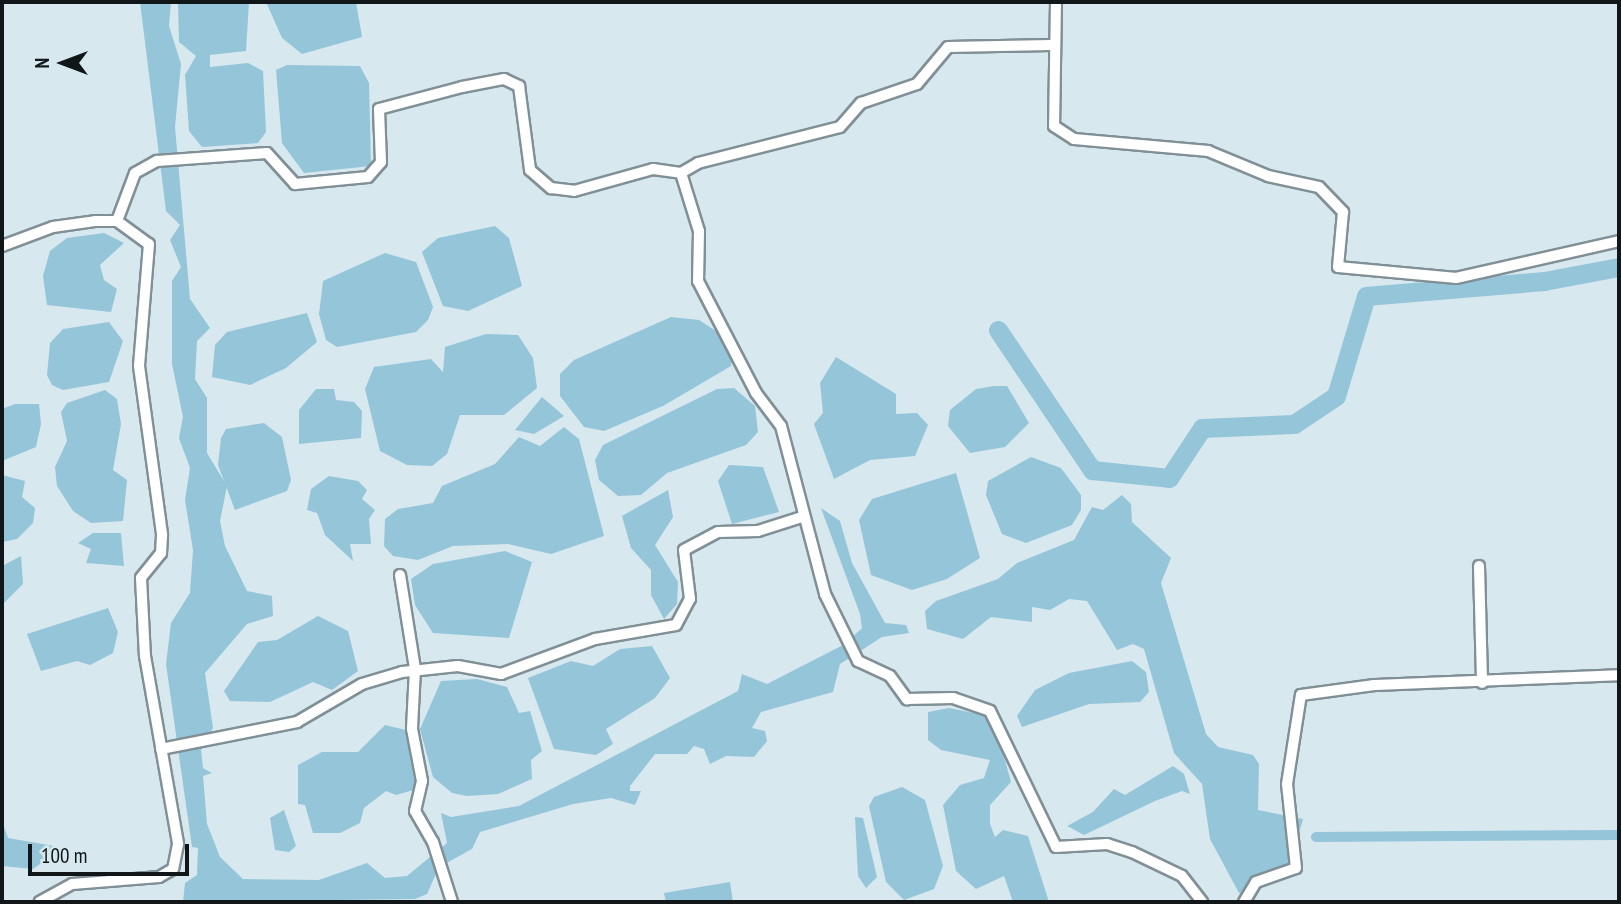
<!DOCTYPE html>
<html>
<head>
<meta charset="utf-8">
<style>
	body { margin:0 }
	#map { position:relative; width:1621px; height:904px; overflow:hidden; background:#d7e8ef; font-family:"PT Sans Narrow",sans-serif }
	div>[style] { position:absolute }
	.water>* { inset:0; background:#95c5d9 }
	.canal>* { height:10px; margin:-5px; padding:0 5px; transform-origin:5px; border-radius:5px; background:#95c5d9 }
	.river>* { height:19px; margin:-9.5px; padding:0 9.5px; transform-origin:9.5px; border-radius:9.5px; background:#95c5d9 }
	.roads { filter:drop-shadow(2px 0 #809096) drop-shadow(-2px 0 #809096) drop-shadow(0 2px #809096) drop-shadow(0 -2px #809096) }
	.minor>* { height:10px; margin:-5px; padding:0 5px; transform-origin:5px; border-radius:5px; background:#fff }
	span { translate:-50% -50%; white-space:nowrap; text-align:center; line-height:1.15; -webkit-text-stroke:7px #d7e8ef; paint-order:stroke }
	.frame { position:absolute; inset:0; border:4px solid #111719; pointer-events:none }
	.north { position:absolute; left:28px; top:28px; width:70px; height:70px; -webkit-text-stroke:5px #d7e8ef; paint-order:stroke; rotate:270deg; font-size:19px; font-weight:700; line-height:28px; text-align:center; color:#111719 }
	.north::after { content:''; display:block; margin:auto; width:24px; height:32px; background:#111719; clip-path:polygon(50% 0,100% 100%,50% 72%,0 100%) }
	.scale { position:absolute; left:28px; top:844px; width:161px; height:32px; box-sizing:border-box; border:4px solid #111719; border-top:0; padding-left:9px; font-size:21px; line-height:24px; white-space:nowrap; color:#111719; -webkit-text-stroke:5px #d7e8ef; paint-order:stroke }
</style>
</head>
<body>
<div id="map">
	<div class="water">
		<div style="clip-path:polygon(140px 2px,171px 2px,169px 26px,181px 64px,175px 127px,190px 299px,210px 328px,197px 341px,195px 379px,207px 398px,207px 453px,227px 486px,220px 521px,225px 546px,247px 591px,272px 596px,273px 616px,247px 624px,205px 673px,213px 728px,201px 750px,203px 768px,212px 773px,203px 776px,207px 824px,220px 857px,243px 879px,319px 880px,367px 863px,385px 878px,407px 876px,447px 843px,441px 813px,451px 817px,519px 806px,738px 691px,742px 674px,767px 684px,845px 644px,862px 628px,860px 614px,821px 508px,840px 521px,852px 563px,885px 623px,906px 625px,909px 633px,882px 637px,840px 664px,833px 692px,761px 712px,752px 728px,765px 731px,767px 741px,754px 757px,726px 756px,710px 764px,704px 749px,694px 746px,687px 754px,655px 754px,630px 786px,630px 791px,641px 791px,635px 805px,611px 798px,573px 804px,480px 832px,472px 849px,439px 867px,427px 894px,415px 899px,183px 902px,185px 883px,197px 875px,198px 848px,192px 847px,166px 664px,171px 623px,190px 593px,193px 550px,185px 500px,190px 468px,179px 438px,183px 417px,172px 364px,172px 281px,181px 267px,170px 240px,180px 225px,166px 211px)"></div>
		<div style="clip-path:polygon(178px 2px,249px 2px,246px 51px,210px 55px,210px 67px,248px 63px,263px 71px,266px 132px,258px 143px,202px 147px,189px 131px,185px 75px,196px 56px,179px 42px)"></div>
		<div style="clip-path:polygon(266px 2px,356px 2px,362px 37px,302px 54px,282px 38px)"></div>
		<div style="clip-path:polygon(287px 65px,360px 66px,369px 83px,371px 166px,304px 173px,282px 143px,276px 70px)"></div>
		<div style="clip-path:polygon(495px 226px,509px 238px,522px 286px,468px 311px,443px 306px,422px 252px,438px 238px)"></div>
		<div style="clip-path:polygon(104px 233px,124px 243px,100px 265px,104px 280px,117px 289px,111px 312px,47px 305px,43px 276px,50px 251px,67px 238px)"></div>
		<div style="clip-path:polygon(385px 253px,416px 262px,433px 307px,428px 320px,416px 332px,337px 347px,326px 340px,319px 314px,323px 281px)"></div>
		<div style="clip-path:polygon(307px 313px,317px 342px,286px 368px,250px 385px,212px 377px,215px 345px,227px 332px)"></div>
		<div style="clip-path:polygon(671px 317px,699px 320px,719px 333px,733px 352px,731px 366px,663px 406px,604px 431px,584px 427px,560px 396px,560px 374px,574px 360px)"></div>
		<div style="clip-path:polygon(109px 322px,123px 341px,109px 382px,63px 390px,52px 385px,47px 375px,50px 343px,63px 329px)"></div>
		<div style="clip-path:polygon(486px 334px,518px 335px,533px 358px,537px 388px,504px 415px,460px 415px,447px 454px,432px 466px,407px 465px,380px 451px,365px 389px,374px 367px,431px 359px,443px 372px,445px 347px)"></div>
		<div style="clip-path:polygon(836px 357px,896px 394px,896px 414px,917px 413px,928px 425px,915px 456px,870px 460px,834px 479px,814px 424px,823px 413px,820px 383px)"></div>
		<div style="clip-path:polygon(994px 386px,1007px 386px,1029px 423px,1005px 447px,970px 453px,948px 426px,950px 410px,976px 389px)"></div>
		<div style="clip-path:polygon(734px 388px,755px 406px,758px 432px,746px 445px,667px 473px,641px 495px,618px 496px,599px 480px,595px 460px,603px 445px,717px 389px)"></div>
		<div style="clip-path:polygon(316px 389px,334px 389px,336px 400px,354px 402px,362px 411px,361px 438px,299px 444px,299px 410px)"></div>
		<div style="clip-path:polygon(105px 390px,117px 399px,121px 424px,113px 470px,127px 480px,123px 521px,91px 523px,73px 511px,57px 486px,55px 467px,67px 441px,61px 412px,67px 403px)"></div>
		<div style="clip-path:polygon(542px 397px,564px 416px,534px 434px,515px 430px)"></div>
		<div style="clip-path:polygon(15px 404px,39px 404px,41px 424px,36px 447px,2px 461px,2px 409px)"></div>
		<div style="clip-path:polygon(264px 423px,282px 437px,291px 480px,287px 491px,235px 510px,218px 465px,221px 438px,226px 429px)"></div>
		<div style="clip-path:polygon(564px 427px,579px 439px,604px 536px,551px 554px,508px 544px,453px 546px,418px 560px,393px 556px,384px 546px,385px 519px,398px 509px,433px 503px,442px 486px,495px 464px,519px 437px,540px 446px)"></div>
		<div style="clip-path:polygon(1031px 457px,1061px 468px,1081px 495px,1081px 510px,1072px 525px,1026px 543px,1002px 534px,986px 495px,988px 481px)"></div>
		<div style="clip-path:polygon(729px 465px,763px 467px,779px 512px,732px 524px,718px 481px)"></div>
		<div style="clip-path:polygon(956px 473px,980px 558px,947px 579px,912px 590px,871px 575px,859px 520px,872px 499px)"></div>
		<div style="clip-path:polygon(2px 475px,25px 481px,22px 497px,35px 508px,33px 523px,17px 539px,2px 542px)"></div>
		<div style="clip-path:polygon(329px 476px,358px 481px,367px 490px,362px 499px,375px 510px,369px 519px,371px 544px,350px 544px,353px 561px,325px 535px,317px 513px,307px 510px,311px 489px)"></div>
		<div style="clip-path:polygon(668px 490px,673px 517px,655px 545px,678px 582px,677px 604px,664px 619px,651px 595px,651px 570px,631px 548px,622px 516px)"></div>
		<div style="clip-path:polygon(1122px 495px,1131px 504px,1132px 522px,1171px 558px,1161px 583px,1206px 734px,1218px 747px,1253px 755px,1259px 764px,1258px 810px,1303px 819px,1290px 864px,1253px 880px,1252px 891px,1239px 893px,1210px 839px,1202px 784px,1174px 753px,1144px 649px,1133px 644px,1117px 650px,1087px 601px,1069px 599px,1050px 610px,1032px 607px,1032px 622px,991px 617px,963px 639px,927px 629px,925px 611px,936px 601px,998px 579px,1017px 563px,1074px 540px,1092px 507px,1103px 510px)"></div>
		<div style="clip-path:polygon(93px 533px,121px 533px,124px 566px,86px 563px,91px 549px,78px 543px)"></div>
		<div style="clip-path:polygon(505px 551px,532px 562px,509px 638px,433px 633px,415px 605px,411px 579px,433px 564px)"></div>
		<div style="clip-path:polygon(21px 556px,23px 584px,2px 605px,2px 566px)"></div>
		<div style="clip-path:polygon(108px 608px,118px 632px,113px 653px,90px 665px,77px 661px,41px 671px,27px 634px)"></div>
		<div style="clip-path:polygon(318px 616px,348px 631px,358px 671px,332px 690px,313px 682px,270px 702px,230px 701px,224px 691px,258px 642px,277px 640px)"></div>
		<div style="clip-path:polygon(652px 646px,670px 678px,655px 698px,606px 729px,613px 744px,596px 755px,554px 749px,528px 678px,571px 661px,593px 666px,620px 649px)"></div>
		<div style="clip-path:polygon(1132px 661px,1146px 672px,1149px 692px,1140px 702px,1089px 704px,1022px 727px,1017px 716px,1035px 690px,1069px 673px)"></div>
		<div style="clip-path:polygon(477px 679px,507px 687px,519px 713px,530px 711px,542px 751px,531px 760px,532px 779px,498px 794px,467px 796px,452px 793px,433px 777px,420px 729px,441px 681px)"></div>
		<div style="clip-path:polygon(949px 708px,993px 717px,1011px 782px,990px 805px,990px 824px,995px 837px,1003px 830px,1028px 836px,1049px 902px,1013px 902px,1004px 876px,976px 889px,956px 871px,943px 805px,960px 785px,984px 778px,990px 760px,941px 750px,928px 740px,928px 712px)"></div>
		<div style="clip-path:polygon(385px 725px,406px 730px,417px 789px,396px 795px,386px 791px,364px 808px,360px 823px,340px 833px,313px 833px,305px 805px,298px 804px,298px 765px,322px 752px,358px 752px)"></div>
		<div style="clip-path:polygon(1173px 766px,1184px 774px,1190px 794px,1182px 791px,1155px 801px,1084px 835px,1067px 826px,1093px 812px,1114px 789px,1125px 795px)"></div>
		<div style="clip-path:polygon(902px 787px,925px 800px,943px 866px,934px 889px,904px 900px,886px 882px,869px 806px,874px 797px)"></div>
		<div style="clip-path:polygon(284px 810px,296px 846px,289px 852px,275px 850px,270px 818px)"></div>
		<div style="clip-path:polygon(855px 817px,863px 818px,877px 877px,866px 888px,858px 876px)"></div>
		<div style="clip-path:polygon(2px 821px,8px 838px,54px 846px,48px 858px,33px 869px,2px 866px)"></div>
		<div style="clip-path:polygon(730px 882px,733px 902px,666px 902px,664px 893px)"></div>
	</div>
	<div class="canal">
		<div style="left:1316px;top:837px;width:303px;rotate:-0.4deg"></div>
	</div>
	<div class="river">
		<div style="left:998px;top:330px;width:169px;rotate:56.1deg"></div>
		<div style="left:1092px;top:470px;width:77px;rotate:5.9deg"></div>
		<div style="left:1169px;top:478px;width:60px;rotate:-56.6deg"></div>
		<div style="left:1202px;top:428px;width:92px;rotate:-2.5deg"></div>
		<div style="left:1294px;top:424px;width:50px;rotate:-33.7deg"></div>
		<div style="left:1336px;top:396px;width:104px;rotate:-73.3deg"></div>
		<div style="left:1366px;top:296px;width:179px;rotate:-4.8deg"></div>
		<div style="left:1544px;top:281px;width:76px;rotate:-10.6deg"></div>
	</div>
	<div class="roads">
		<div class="minor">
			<div style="left:1056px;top:2px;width:124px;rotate:90.9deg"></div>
			<div style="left:1054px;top:126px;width:24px;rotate:33deg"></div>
			<div style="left:1074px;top:139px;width:135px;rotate:5.1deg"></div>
			<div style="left:1208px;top:151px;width:65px;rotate:22.6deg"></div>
			<div style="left:1268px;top:176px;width:52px;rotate:12.2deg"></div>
			<div style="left:1319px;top:187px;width:35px;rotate:46deg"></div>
			<div style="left:1343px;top:212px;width:55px;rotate:95.2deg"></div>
			<div style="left:1338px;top:267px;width:119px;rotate:5.3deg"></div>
			<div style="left:1456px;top:278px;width:167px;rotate:-12.8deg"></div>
			<div style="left:681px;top:173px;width:61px;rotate:72.8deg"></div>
			<div style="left:699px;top:231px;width:50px;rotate:91.1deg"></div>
			<div style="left:698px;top:281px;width:126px;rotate:62.6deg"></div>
			<div style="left:756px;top:393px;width:41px;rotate:52.9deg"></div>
			<div style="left:781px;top:426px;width:174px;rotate:75.3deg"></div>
			<div style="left:825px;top:594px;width:75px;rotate:63.8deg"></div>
			<div style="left:858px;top:661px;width:35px;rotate:25deg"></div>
			<div style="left:890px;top:676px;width:29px;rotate:54deg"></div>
			<div style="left:907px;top:699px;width:46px;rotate:-1.2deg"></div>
			<div style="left:953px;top:698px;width:39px;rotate:19deg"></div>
			<div style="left:990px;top:711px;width:151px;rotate:64.1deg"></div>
			<div style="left:1056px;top:847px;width:51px;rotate:-3.4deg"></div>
			<div style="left:1107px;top:844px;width:26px;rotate:18deg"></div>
			<div style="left:1132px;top:852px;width:55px;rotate:25.6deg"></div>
			<div style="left:1182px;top:876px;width:33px;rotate:52deg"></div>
			<div style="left:117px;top:221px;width:51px;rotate:-69.4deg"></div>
			<div style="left:135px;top:173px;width:25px;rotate:-29deg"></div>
			<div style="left:157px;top:161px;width:110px;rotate:-4.2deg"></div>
			<div style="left:267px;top:153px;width:42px;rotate:47.9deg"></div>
			<div style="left:295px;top:184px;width:73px;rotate:-5.5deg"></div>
			<div style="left:368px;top:177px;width:20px;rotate:-49deg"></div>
			<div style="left:381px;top:162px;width:53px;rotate:-92.2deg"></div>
			<div style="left:379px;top:109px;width:86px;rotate:-14.8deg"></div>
			<div style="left:462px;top:87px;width:43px;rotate:-10.8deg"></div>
			<div style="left:504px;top:79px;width:17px;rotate:25deg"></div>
			<div style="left:519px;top:86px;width:85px;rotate:82.5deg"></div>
			<div style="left:530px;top:170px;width:28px;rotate:41deg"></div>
			<div style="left:551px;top:188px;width:23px;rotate:7deg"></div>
			<div style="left:574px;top:191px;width:82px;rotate:-15.6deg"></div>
			<div style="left:653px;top:169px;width:28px;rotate:8deg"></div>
			<div style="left:681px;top:173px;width:20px;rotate:-30deg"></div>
			<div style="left:698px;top:163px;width:146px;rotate:-14.2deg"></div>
			<div style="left:840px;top:127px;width:32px;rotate:-49deg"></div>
			<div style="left:861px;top:103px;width:59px;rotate:-18.7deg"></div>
			<div style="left:917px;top:84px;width:48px;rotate:-50deg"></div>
			<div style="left:948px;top:47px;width:103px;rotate:-1.1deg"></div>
			<div style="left:2px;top:246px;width:54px;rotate:-20.4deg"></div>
			<div style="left:53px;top:227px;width:42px;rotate:-8.1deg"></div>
			<div style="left:95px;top:221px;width:22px"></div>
			<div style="left:117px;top:221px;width:39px;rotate:36deg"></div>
			<div style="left:149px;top:244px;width:122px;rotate:94.7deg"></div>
			<div style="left:139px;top:366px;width:171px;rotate:82.2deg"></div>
			<div style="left:162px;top:535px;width:18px;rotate:93deg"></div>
			<div style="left:161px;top:553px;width:32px;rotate:129deg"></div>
			<div style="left:141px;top:578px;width:78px;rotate:87.1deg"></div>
			<div style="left:145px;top:656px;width:191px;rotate:80deg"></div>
			<div style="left:178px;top:844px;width:25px;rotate:101deg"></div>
			<div style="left:173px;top:869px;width:16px;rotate:150deg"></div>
			<div style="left:159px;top:877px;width:87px;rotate:175.4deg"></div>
			<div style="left:72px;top:884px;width:37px;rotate:151deg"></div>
			<div style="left:1479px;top:566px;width:117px;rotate:88.5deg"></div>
			<div style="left:400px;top:575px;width:95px;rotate:80.9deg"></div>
			<div style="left:415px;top:669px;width:60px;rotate:92.9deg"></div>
			<div style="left:412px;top:729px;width:53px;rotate:79.1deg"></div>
			<div style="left:422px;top:781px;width:31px;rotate:103deg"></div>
			<div style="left:415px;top:811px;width:36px;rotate:60deg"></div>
			<div style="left:433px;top:842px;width:63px;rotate:72.4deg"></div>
			<div style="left:161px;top:749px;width:139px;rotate:-11.2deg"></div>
			<div style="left:297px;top:722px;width:75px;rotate:-30.3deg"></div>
			<div style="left:362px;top:684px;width:42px;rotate:-16.7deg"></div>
			<div style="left:402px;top:672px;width:56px;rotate:-6.1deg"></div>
			<div style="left:458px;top:666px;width:44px;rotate:10.5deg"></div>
			<div style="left:501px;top:674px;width:100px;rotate:-20.4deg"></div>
			<div style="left:595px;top:639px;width:82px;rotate:-9.8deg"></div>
			<div style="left:676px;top:625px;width:30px;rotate:-62deg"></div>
			<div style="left:690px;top:599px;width:49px;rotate:-97deg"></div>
			<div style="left:684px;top:550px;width:38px;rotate:-28deg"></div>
			<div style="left:718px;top:532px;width:40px;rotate:-1.4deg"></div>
			<div style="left:758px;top:531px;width:46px;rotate:-17.7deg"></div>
			<div style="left:1244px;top:902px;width:23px;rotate:-59deg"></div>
			<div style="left:1256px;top:882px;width:42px;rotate:-19.3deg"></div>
			<div style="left:1296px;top:868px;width:84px;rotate:-96.1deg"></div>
			<div style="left:1287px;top:784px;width:90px;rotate:-81.1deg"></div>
			<div style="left:1301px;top:695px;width:74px;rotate:-7.8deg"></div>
			<div style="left:1374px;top:685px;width:245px;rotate:-2.3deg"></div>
		</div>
	</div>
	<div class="frame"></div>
	<div class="north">N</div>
	<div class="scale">100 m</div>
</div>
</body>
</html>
